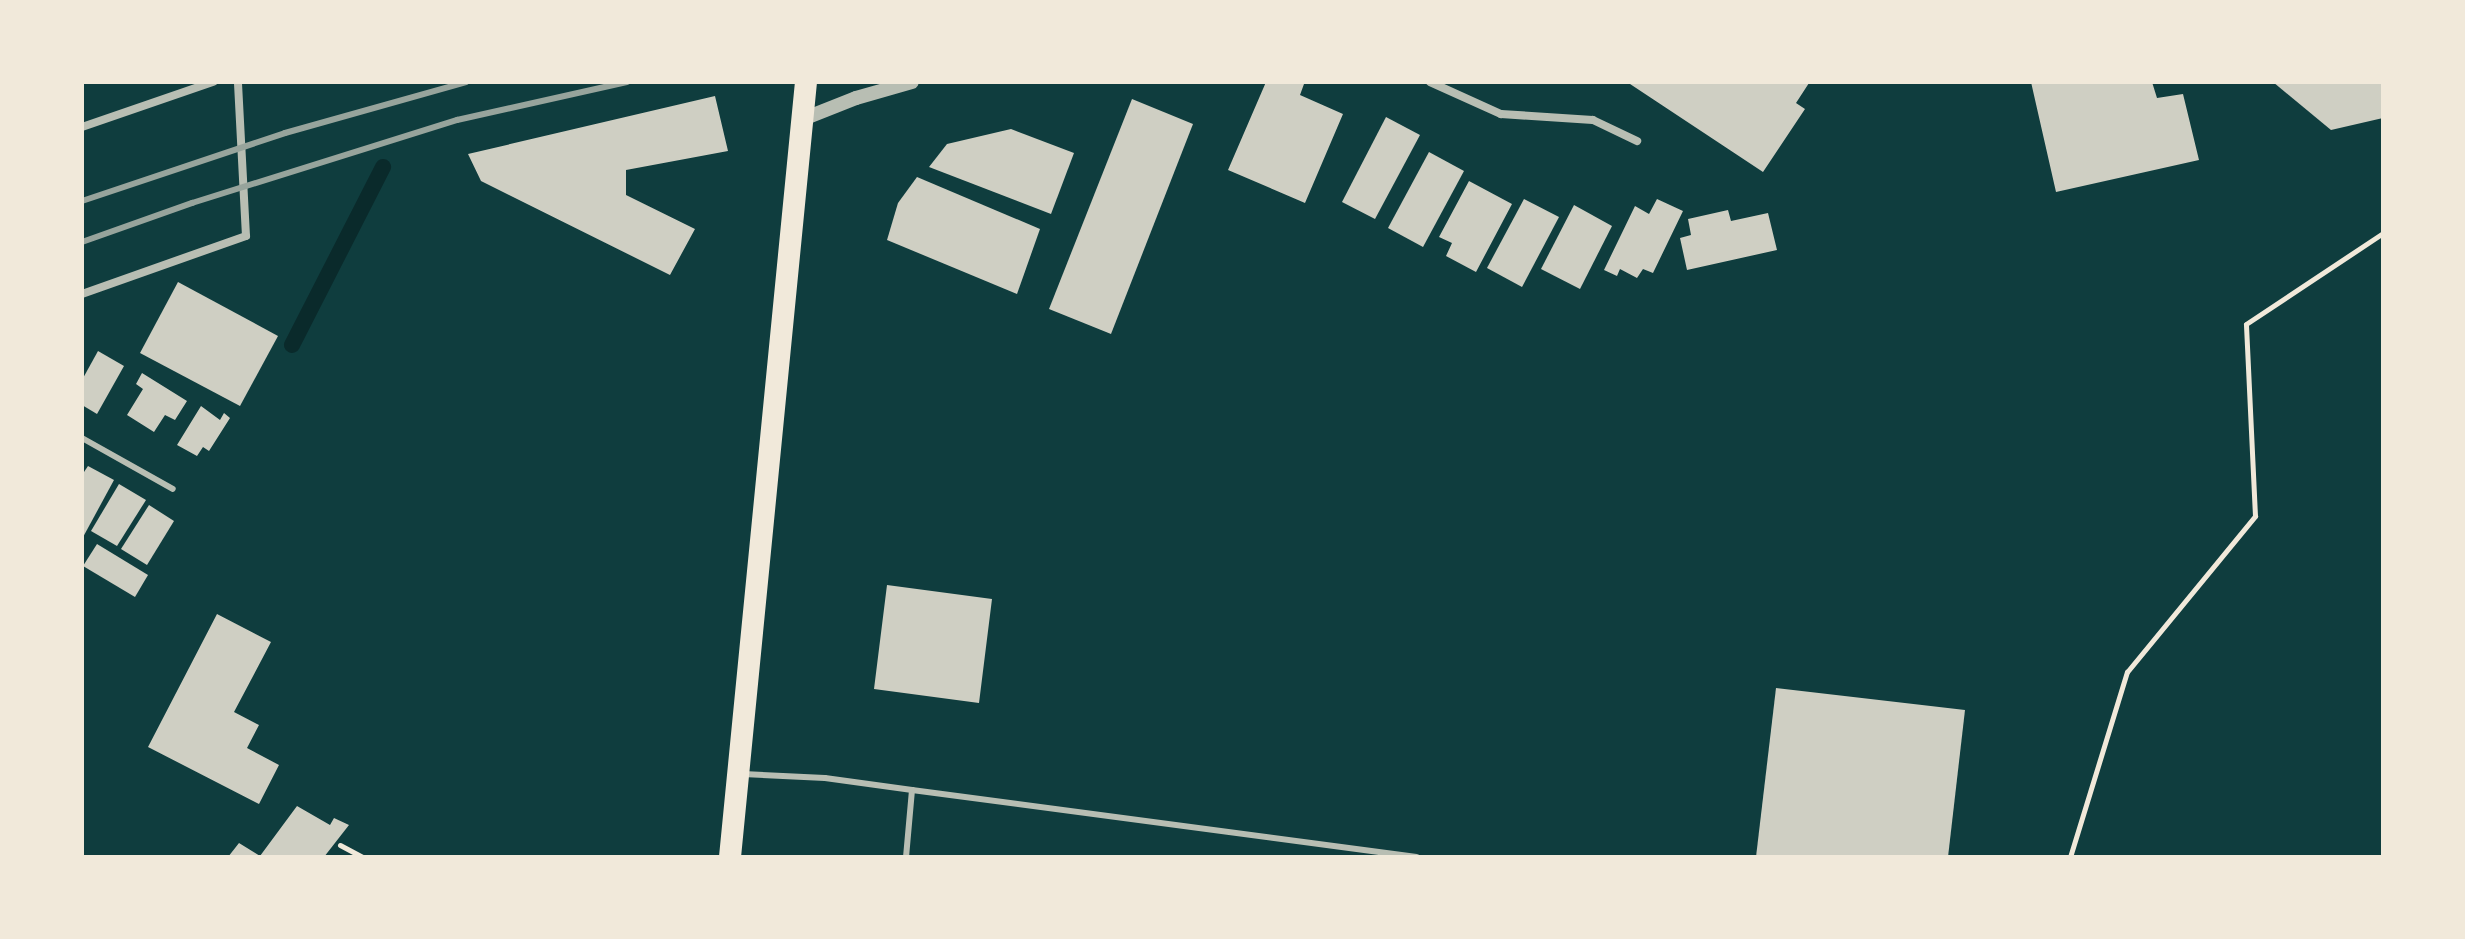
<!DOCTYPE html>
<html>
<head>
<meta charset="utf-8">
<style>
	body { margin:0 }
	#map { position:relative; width:2465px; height:939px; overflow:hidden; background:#0f3d3e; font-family:Helvetica,sans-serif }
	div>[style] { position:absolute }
	.stream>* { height:16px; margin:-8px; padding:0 8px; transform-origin:8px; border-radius:8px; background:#0a2a2b }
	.building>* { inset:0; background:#cfcfc3 }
	.path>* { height:5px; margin:-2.5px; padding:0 2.5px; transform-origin:2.5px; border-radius:2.5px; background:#f1e9da }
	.service>* { height:6px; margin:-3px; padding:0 3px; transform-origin:3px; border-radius:3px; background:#b8beb3 }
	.minor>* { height:8px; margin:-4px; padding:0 4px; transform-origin:4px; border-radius:4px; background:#b8beb3 }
	.tertiary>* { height:14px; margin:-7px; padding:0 7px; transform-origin:7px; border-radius:7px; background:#b8beb3 }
	.trunk>* { height:22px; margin:-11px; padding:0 11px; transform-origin:11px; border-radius:11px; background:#f1e9da }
	.rail>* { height:6px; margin:-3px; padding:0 3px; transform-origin:3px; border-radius:3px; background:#97a49c }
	span { translate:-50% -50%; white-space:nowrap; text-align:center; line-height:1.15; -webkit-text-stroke:6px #f1e9da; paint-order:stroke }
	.frame { position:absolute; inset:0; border:84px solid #f1e9da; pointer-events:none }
</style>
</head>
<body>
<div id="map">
	<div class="stream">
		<div style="left:292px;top:345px;width:200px;rotate:-62.9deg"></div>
	</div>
	<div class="building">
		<div style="clip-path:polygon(1266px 82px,1300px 82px,1304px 84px,1300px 95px,1343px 114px,1305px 203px,1228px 170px)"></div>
		<div style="clip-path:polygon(1627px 82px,1807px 82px,1809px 83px,1796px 103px,1805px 109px,1763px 172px)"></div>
		<div style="clip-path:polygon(2031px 82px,2152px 82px,2157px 98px,2183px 94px,2199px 160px,2056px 192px)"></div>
		<div style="clip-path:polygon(2273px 82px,2383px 82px,2383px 118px,2331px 130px)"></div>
		<div style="clip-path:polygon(715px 96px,728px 151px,626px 170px,626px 195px,695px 229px,670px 275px,481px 181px,468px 154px)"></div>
		<div style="clip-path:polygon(1132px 99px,1193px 124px,1111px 334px,1049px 309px)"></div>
		<div style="clip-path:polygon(1386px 117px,1420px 135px,1375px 219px,1342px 202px)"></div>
		<div style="clip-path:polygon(1011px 129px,1074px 153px,1051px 214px,929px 167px,947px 144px)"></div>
		<div style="clip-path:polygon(1429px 152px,1464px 171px,1423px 247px,1388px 228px)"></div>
		<div style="clip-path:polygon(917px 177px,1040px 229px,1017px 294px,887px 240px,898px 203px)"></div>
		<div style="clip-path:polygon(1469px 181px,1512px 204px,1476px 272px,1446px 256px,1452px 243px,1439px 237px)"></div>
		<div style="clip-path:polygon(1524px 199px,1559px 217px,1522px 287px,1487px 268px)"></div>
		<div style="clip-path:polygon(1657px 199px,1683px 211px,1653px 273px,1643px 269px,1637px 278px,1620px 269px,1617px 276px,1604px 270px,1635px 206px,1649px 214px)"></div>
		<div style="clip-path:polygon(1574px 205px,1612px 226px,1580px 289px,1541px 269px)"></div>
		<div style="clip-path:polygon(1728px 210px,1731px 221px,1768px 213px,1777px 250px,1687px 270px,1680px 238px,1691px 235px,1688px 219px)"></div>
		<div style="clip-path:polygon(178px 282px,278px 336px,240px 406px,140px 353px)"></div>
		<div style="clip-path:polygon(98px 351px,124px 366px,97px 414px,82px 405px,82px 380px)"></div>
		<div style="clip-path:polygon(142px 373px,187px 401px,175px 420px,165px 415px,154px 432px,127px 415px,143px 389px,136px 384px)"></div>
		<div style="clip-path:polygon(201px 406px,220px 420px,224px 413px,230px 418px,209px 451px,203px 447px,197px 456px,177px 445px)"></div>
		<div style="clip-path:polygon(88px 466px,114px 480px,82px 539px,82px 475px)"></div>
		<div style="clip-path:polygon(119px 484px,146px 500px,117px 546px,91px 531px)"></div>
		<div style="clip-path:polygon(149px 505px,174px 521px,147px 565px,121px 549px)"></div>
		<div style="clip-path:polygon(97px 544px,148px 575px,135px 597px,83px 566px)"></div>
		<div style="clip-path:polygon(887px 585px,992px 599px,979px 703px,874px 689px)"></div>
		<div style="clip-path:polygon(217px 614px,271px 642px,234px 712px,259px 725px,247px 748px,279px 765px,259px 804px,148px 747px)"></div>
		<div style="clip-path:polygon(1776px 688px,1965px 710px,1948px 857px,1756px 857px)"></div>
		<div style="clip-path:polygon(297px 806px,330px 825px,334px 818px,349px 825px,324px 857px,228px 857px,239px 843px,260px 856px)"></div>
	</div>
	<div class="path">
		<div style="left:340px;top:845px;width:26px;rotate:28deg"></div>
		<div style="left:2070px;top:857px;width:194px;rotate:-72.9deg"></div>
		<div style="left:2127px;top:672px;width:202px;rotate:-50.6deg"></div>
		<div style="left:2255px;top:516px;width:192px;rotate:-92.7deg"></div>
		<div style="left:2246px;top:324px;width:164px;rotate:-33.6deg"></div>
	</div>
	<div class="service">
		<div style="left:82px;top:438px;width:104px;rotate:29.3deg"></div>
		<div style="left:743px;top:774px;width:82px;rotate:2.8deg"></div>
		<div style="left:825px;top:778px;width:88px;rotate:7.9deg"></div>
		<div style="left:912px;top:790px;width:67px;rotate:95.1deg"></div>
		<div style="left:912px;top:790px;width:509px;rotate:7.56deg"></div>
	</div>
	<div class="minor">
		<div style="left:1430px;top:82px;width:78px;rotate:24.3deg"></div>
		<div style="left:1501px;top:114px;width:92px;rotate:3.7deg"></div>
		<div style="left:1593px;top:120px;width:49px;rotate:25.5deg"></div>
		<div style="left:82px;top:127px;width:139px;rotate:-19deg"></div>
		<div style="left:82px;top:294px;width:174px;rotate:-19.5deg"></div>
		<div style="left:246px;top:236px;width:154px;rotate:-93deg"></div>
	</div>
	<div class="tertiary">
		<div style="left:803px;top:119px;width:57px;rotate:-21.6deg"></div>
		<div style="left:856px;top:98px;width:58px;rotate:-15.9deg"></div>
	</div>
	<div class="trunk">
		<div style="left:730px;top:857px;width:779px;rotate:-84.4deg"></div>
	</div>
	<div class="rail">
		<div style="left:82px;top:201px;width:214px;rotate:-18.5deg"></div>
		<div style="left:285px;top:133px;width:188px;rotate:-15.7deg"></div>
		<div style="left:82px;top:242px;width:117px;rotate:-19.5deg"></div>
		<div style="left:192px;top:203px;width:278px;rotate:-17.4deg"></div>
		<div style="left:457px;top:120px;width:174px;rotate:-12.6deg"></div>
	</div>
	<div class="frame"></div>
</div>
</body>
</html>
